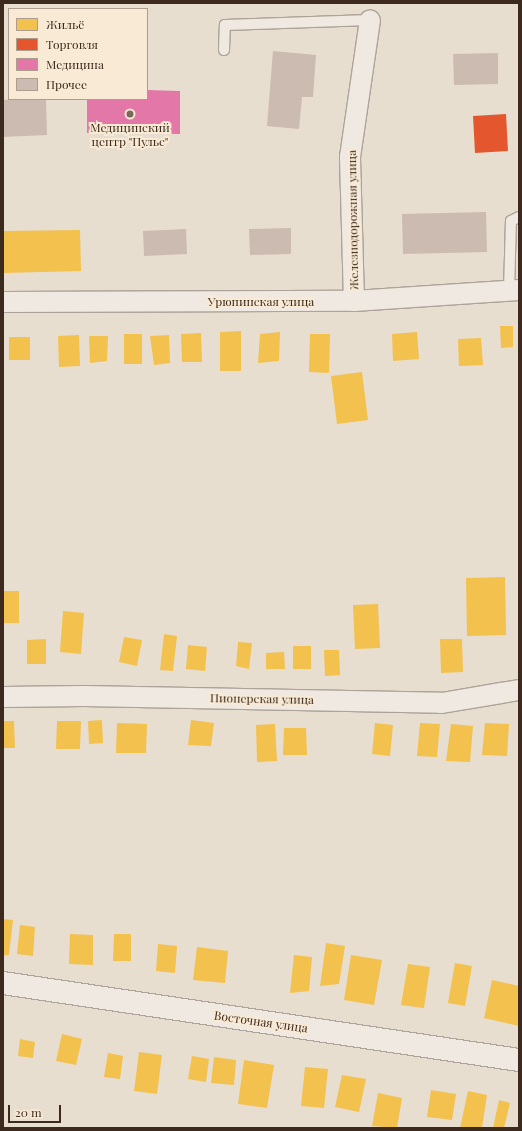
<!DOCTYPE html>
<html>
<head>
<meta charset="utf-8">
<style>
	body { margin:0 }
	#map { position:relative; width:522px; height:1131px; overflow:hidden; background:#e8ded0; font-family:"Playfair Display",serif }
	div>[style] { position:absolute }
	.homes>* { inset:0; background:#f2c14e }
	.shops>* { inset:0; background:#e4572e }
	.health>* { inset:0; background:#e377a8 }
	.building>* { inset:0; background:#ccbbb0 }
	.roads { filter:drop-shadow(1px 0 #ada398) drop-shadow(-1px 0 #ada398) drop-shadow(0 1px #ada398) drop-shadow(0 -1px #ada398) }
	.lane>* { height:10px; margin:-5px; padding:0 5px; transform-origin:5px; border-radius:5px; background:#efe9e1 }
	.street>* { height:20px; margin:-10px; padding:0 10px; transform-origin:10px; border-radius:10px; background:#efe9e1 }
	.secondary>* { height:22px; margin:-11px; padding:0 11px; transform-origin:11px; border-radius:11px; background:#efe9e1 }
	.dots>* { width:11px; height:11px; translate:-50% -50%; box-sizing:border-box; border:2px solid #f8ead5; border-radius:50% }
	span { translate:-50% -50%; white-space:nowrap; text-align:center; line-height:1.15; -webkit-text-stroke:4px #f8ead5; paint-order:stroke }
	.poi-label { font-size:12px; color:#3d2a1e }
	.street-label { font-size:12px; color:#3d2a1e }
	.frame { position:absolute; inset:0; border:4px solid #3d2a1e; pointer-events:none }
	.legend { position:absolute; left:8px; top:8px; width:140px; height:92px; box-sizing:border-box; background:#f8ead5; border:1px solid #ad9d8c; margin:0; padding:5px 7px; list-style:none; font-size:12px; color:#3d2a1e }
	.legend li { display:flex; align-items:center; gap:8px; height:20px }
	.legend b { width:20px; border:1px solid #ad9d8c }
	.scale { position:absolute; left:8px; top:1105px; width:53px; height:18px; box-sizing:border-box; border:2px solid #3d2a1e; border-top:0; padding-left:5px; font-size:12px; line-height:14px; white-space:nowrap; color:#3d2a1e; -webkit-text-stroke:3px #f8ead5; paint-order:stroke }
</style>
</head>
<body>
<div id="map">
	<div class="homes">
		<div style="clip-path:polygon(80px 230px,81px 271px,3px 273px,3px 231px)"></div>
		<div style="clip-path:polygon(500px 326px,513px 326px,513px 347px,501px 348px)"></div>
		<div style="clip-path:polygon(241px 331px,241px 371px,220px 371px,220px 332px)"></div>
		<div style="clip-path:polygon(280px 332px,279px 361px,258px 363px,260px 334px)"></div>
		<div style="clip-path:polygon(417px 332px,419px 359px,393px 361px,392px 334px)"></div>
		<div style="clip-path:polygon(201px 333px,202px 362px,182px 362px,181px 334px)"></div>
		<div style="clip-path:polygon(124px 334px,142px 334px,142px 364px,124px 364px)"></div>
		<div style="clip-path:polygon(310px 334px,330px 334px,329px 373px,309px 372px)"></div>
		<div style="clip-path:polygon(79px 335px,80px 366px,59px 367px,58px 336px)"></div>
		<div style="clip-path:polygon(169px 335px,170px 363px,154px 365px,150px 336px)"></div>
		<div style="clip-path:polygon(89px 336px,108px 336px,107px 361px,90px 363px)"></div>
		<div style="clip-path:polygon(9px 337px,30px 337px,30px 360px,9px 360px)"></div>
		<div style="clip-path:polygon(481px 338px,483px 365px,459px 366px,458px 339px)"></div>
		<div style="clip-path:polygon(362px 372px,368px 420px,337px 424px,331px 376px)"></div>
		<div style="clip-path:polygon(505px 577px,506px 635px,467px 636px,466px 578px)"></div>
		<div style="clip-path:polygon(3px 591px,19px 591px,19px 623px,3px 623px)"></div>
		<div style="clip-path:polygon(378px 604px,380px 648px,355px 649px,353px 605px)"></div>
		<div style="clip-path:polygon(63px 611px,84px 613px,81px 654px,60px 652px)"></div>
		<div style="clip-path:polygon(164px 634px,177px 636px,173px 671px,160px 670px)"></div>
		<div style="clip-path:polygon(124px 637px,142px 640px,137px 666px,119px 662px)"></div>
		<div style="clip-path:polygon(46px 639px,46px 664px,27px 664px,27px 640px)"></div>
		<div style="clip-path:polygon(440px 639px,462px 639px,463px 672px,441px 673px)"></div>
		<div style="clip-path:polygon(238px 642px,252px 643px,249px 669px,236px 666px)"></div>
		<div style="clip-path:polygon(188px 645px,207px 647px,205px 671px,186px 669px)"></div>
		<div style="clip-path:polygon(293px 646px,311px 646px,311px 669px,293px 669px)"></div>
		<div style="clip-path:polygon(324px 650px,339px 650px,340px 675px,325px 676px)"></div>
		<div style="clip-path:polygon(284px 652px,285px 669px,266px 669px,266px 653px)"></div>
		<div style="clip-path:polygon(102px 720px,103px 743px,89px 744px,88px 721px)"></div>
		<div style="clip-path:polygon(191px 720px,214px 723px,211px 746px,188px 745px)"></div>
		<div style="clip-path:polygon(3px 721px,14px 721px,15px 748px,3px 748px)"></div>
		<div style="clip-path:polygon(57px 721px,81px 721px,80px 749px,56px 749px)"></div>
		<div style="clip-path:polygon(117px 723px,147px 724px,146px 753px,116px 753px)"></div>
		<div style="clip-path:polygon(375px 723px,393px 725px,390px 756px,372px 754px)"></div>
		<div style="clip-path:polygon(420px 723px,440px 724px,437px 757px,417px 756px)"></div>
		<div style="clip-path:polygon(485px 723px,509px 724px,507px 756px,482px 755px)"></div>
		<div style="clip-path:polygon(275px 724px,277px 761px,257px 762px,256px 725px)"></div>
		<div style="clip-path:polygon(451px 724px,473px 726px,470px 762px,446px 761px)"></div>
		<div style="clip-path:polygon(284px 728px,306px 728px,307px 755px,283px 755px)"></div>
		<div style="clip-path:polygon(3px 919px,13px 920px,9px 955px,3px 955px)"></div>
		<div style="clip-path:polygon(20px 925px,35px 927px,33px 956px,17px 954px)"></div>
		<div style="clip-path:polygon(70px 934px,93px 935px,93px 965px,69px 964px)"></div>
		<div style="clip-path:polygon(114px 934px,131px 934px,131px 961px,113px 961px)"></div>
		<div style="clip-path:polygon(326px 943px,345px 946px,339px 984px,320px 986px)"></div>
		<div style="clip-path:polygon(158px 944px,177px 946px,175px 973px,156px 971px)"></div>
		<div style="clip-path:polygon(197px 947px,228px 951px,225px 983px,193px 980px)"></div>
		<div style="clip-path:polygon(294px 955px,312px 957px,309px 991px,290px 993px)"></div>
		<div style="clip-path:polygon(351px 955px,382px 960px,374px 1005px,344px 1000px)"></div>
		<div style="clip-path:polygon(455px 963px,472px 966px,465px 1006px,448px 1003px)"></div>
		<div style="clip-path:polygon(408px 964px,430px 967px,424px 1008px,401px 1005px)"></div>
		<div style="clip-path:polygon(492px 980px,519px 986px,519px 1026px,484px 1018px)"></div>
		<div style="clip-path:polygon(62px 1034px,82px 1039px,76px 1065px,56px 1061px)"></div>
		<div style="clip-path:polygon(20px 1039px,35px 1042px,33px 1058px,18px 1056px)"></div>
		<div style="clip-path:polygon(139px 1052px,162px 1055px,157px 1094px,134px 1091px)"></div>
		<div style="clip-path:polygon(108px 1053px,123px 1056px,120px 1079px,104px 1077px)"></div>
		<div style="clip-path:polygon(192px 1056px,209px 1059px,206px 1082px,188px 1079px)"></div>
		<div style="clip-path:polygon(214px 1057px,236px 1060px,234px 1085px,211px 1083px)"></div>
		<div style="clip-path:polygon(244px 1060px,274px 1065px,267px 1108px,238px 1104px)"></div>
		<div style="clip-path:polygon(305px 1067px,328px 1069px,324px 1108px,301px 1106px)"></div>
		<div style="clip-path:polygon(342px 1075px,366px 1079px,359px 1112px,335px 1107px)"></div>
		<div style="clip-path:polygon(431px 1090px,456px 1094px,452px 1120px,427px 1117px)"></div>
		<div style="clip-path:polygon(468px 1091px,487px 1095px,482px 1128px,460px 1128px)"></div>
		<div style="clip-path:polygon(378px 1093px,402px 1098px,397px 1128px,372px 1126px)"></div>
		<div style="clip-path:polygon(499px 1100px,510px 1103px,504px 1128px,493px 1128px)"></div>
	</div>
	<div class="shops">
		<div style="clip-path:polygon(506px 114px,508px 151px,475px 153px,473px 116px)"></div>
	</div>
	<div class="health">
		<div style="clip-path:polygon(147px 90px,180px 91px,180px 134px,87px 133px,87px 99px,147px 99px)"></div>
	</div>
	<div class="building">
		<div style="clip-path:polygon(273px 51px,316px 55px,313px 97px,302px 97px,299px 129px,267px 126px)"></div>
		<div style="clip-path:polygon(498px 53px,498px 84px,454px 85px,453px 54px)"></div>
		<div style="clip-path:polygon(19px 99px,46px 99px,47px 135px,3px 137px,3px 100px)"></div>
		<div style="clip-path:polygon(486px 212px,487px 252px,403px 254px,402px 214px)"></div>
		<div style="clip-path:polygon(291px 228px,291px 254px,250px 255px,249px 229px)"></div>
		<div style="clip-path:polygon(186px 229px,187px 254px,144px 256px,143px 231px)"></div>
	</div>
	<div class="roads">
		<div class="lane">
			<div style="left:224px;top:50px;width:25px;rotate:-88deg"></div>
			<div style="left:225px;top:25px;width:145px;rotate:-2deg"></div>
			<div style="left:509px;top:291px;width:70px;rotate:-88.4deg"></div>
			<div style="left:511px;top:221px;width:9px;rotate:-27deg"></div>
		</div>
		<div class="street">
			<div style="left:354px;top:301px;width:144px;rotate:-91.6deg"></div>
			<div style="left:350px;top:157px;width:138px;rotate:-81.7deg"></div>
			<div style="left:3px;top:302px;width:351px;rotate:-0.2deg"></div>
			<div style="left:354px;top:301px;width:165px;rotate:-3.8deg"></div>
			<div style="left:3px;top:697px;width:81px;rotate:-0.7deg"></div>
			<div style="left:84px;top:696px;width:358px;rotate:1.1deg"></div>
			<div style="left:442px;top:703px;width:78px;rotate:-9.6deg"></div>
		</div>
		<div class="secondary">
			<div style="left:3px;top:983px;width:522px;rotate:8.49deg"></div>
		</div>
	</div>
	<div class="dots">
		<div style="left:130px;top:114px;background:#79695c"></div>
	</div>
	<div class="poi-label">
		<span style="left:130px;top:135px">Медицинский<br>центр "Пульс"</span>
	</div>
	<div class="street-label">
		<span style="left:353px;top:220px;rotate:-91deg">Железнодорожная улица</span>
		<span style="left:261px;top:302px">Урюпинская улица</span>
		<span style="left:262px;top:699px;rotate:1deg">Пионерская улица</span>
		<span style="left:261px;top:1022px;rotate:8deg">Восточная улица</span>
	</div>
	<div class="frame"></div>
	<ul class="legend">
	<li><b style="height:11px;background:#f2c14e"></b>Жильё</li>
	<li><b style="height:11px;background:#e4572e"></b>Торговля</li>
	<li><b style="height:11px;background:#e377a8"></b>Медицина</li>
	<li><b style="height:11px;background:#ccbbb0"></b>Прочее</li>
	</ul>
	<div class="scale">20 m</div>
</div>
</body>
</html>
